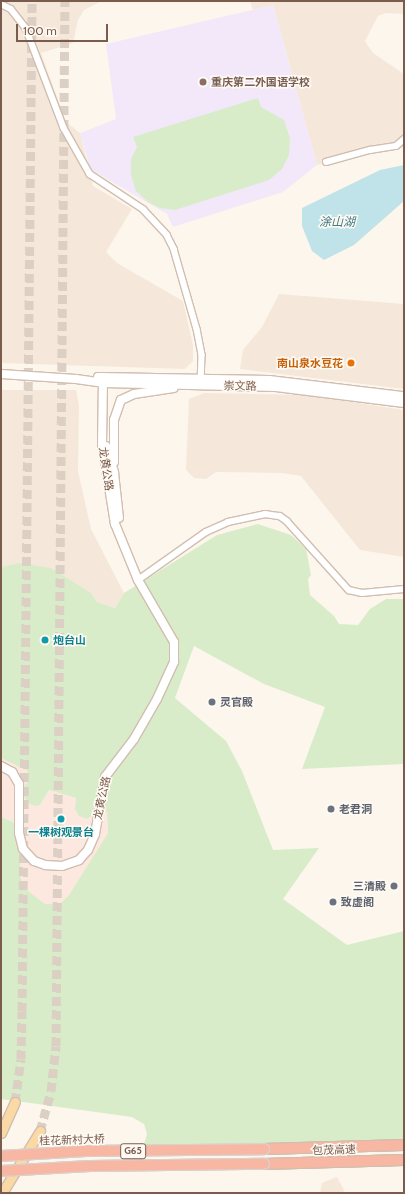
<!DOCTYPE html>
<html>
<head>
<meta charset="utf-8">
<style>
	body { margin:0 }
	#map { position:relative; width:405px; height:1194px; overflow:hidden; background:#fdf6ec; font-family:Cabin,"Noto Sans SC",sans-serif }
	div>[style] { position:absolute }
	.residential>* { inset:0; background:#f5e8da }
	.commercial>* { inset:0; background:#fde8e0 }
	.education>* { inset:0; background:#f3e8fa }
	.green>* { inset:0; background:#d8ecc9 }
	.water>* { inset:0; background:#bfe3e8 }
	.primary-tunnel>* { height:9px; margin-top:-4.5px; transform-origin:0; background:repeating-linear-gradient(90deg,#dcd0c4 0 9px,transparent 0 13.5px) }
	.roads { filter:drop-shadow(1px 0 #d1beb0) drop-shadow(-1px 0 #d1beb0) drop-shadow(0 1px #d1beb0) drop-shadow(0 -1px #d1beb0) }
	.minor>* { height:5.5px; margin:-2.75px; padding:0 2.75px; transform-origin:2.75px; border-radius:2.75px; background:#fff }
	.secondary>* { height:8px; margin:-4px; padding:0 4px; transform-origin:4px; border-radius:4px; background:#fff }
	.primary>* { height:9px; margin:-4.5px; padding:0 4.5px; transform-origin:4.5px; border-radius:4.5px; background:#fbd9a5 }
	.motorway>* { height:10px; margin:-5px; padding:0 5px; transform-origin:5px; border-radius:5px; background:#f7b7a3 }
	.bridges { filter:drop-shadow(1px 0 #dad1cd) drop-shadow(-1px 0 #dad1cd) drop-shadow(0 1px #dad1cd) drop-shadow(0 -1px #dad1cd) }
	.motorway-bridge>* { height:10px; margin:-5px; padding:0 5px; transform-origin:5px; border-radius:5px; background:#f7b7a3 }
	.dots>* { width:11px; height:11px; translate:-50% -50%; box-sizing:border-box; border:2px solid #fffaf3; border-radius:50% }
	span { translate:-50% -50%; white-space:nowrap; text-align:center; line-height:1.15; -webkit-text-stroke:3px #fffaf3; paint-order:stroke }
	.shield-label span { padding:1px 3px; background:#fffaf3; border:1px solid; border-radius:3px; -webkit-text-stroke-width:0 }
	.shield-label { font-size:10px; color:#7a5c4d; font-weight:700 }
	.education-label { font-size:11px; color:#785e54; font-weight:700 }
	.left { translate:0 -50%; text-align:left }
	.food-label { font-size:11px; color:#c56008; font-weight:700 }
	.right { translate:-100% -50%; text-align:right }
	.street-label { font-size:11px; color:#7a5c4d }
	.culture-label { font-size:11px; color:#0d838f; font-weight:700 }
	.worship-label { font-size:11px; color:#5b616d; font-weight:700 }
	.water-label { font-size:12px; color:#437c86; font-style:italic }
	.frame { position:absolute; inset:0; border:2px solid #7a5c4d; pointer-events:none }
	.scale { position:absolute; left:16px; top:24px; width:92px; height:18px; box-sizing:border-box; border:2px solid #7a5c4d; border-top:0; padding-left:5px; font-size:12px; line-height:14px; white-space:nowrap; color:#7a5c4d; -webkit-text-stroke:3px #fffaf3; paint-order:stroke }
</style>
</head>
<body>
<div id="map">
	<div class="residential">
		<div style="clip-path:polygon(1px 1px,102px 1px,84px 10px,78px 20px,73px 43px,41px 53px,66px 122px,80px 133px,93px 186px,132px 209px,106px 252px,117px 263px,183px 301px,193px 345px,193px 361px,185px 369px,1px 363px)"></div>
		<div style="clip-path:polygon(250px 1px,404px 1px,404px 14px,385px 13px,378px 16px,365px 41px,373px 53px,404px 74px,404px 148px,370px 150px,317px 165px,273px 5px,253px 10px)"></div>
		<div style="clip-path:polygon(279px 294px,404px 304px,404px 389px,240px 369px,243px 350px,262px 327px)"></div>
		<div style="clip-path:polygon(1px 390px,76px 390px,79px 406px,78px 471px,91px 529px,124px 593px,115px 608px,97px 602px,91px 593px,18px 563px,1px 567px)"></div>
		<div style="clip-path:polygon(204px 393px,306px 395px,404px 410px,404px 557px,360px 550px,301px 476px,282px 473px,216px 472px,206px 479px,194px 478px,186px 470px,189px 399px)"></div>
		<div style="clip-path:polygon(337px 1177px,344px 1190px,343px 1193px,320px 1193px,322px 1183px)"></div>
	</div>
	<div class="commercial">
		<div style="clip-path:polygon(1px 758px,28px 771px,29px 780px,20px 793px,35px 806px,40px 805px,49px 790px,76px 798px,75px 809px,87px 819px,102px 810px,107px 811px,108px 833px,69px 895px,61px 903px,45px 904px,22px 886px,18px 831px,13px 822px,1px 817px)"></div>
	</div>
	<div class="education">
		<div style="clip-path:polygon(273px 5px,317px 165px,283px 192px,173px 227px,167px 214px,90px 169px,80px 133px,116px 119px,106px 44px)"></div>
	</div>
	<div class="green">
		<div style="clip-path:polygon(258px 98px,261px 107px,284px 120px,290px 138px,289px 155px,282px 169px,269px 180px,175px 210px,160px 208px,148px 202px,136px 191px,131px 175px,131px 159px,137px 147px,133px 137px)"></div>
		<div style="clip-path:polygon(258px 524px,291px 535px,306px 549px,311px 575px,308px 579px,310px 595px,334px 616px,339px 624px,358px 625px,370px 609px,386px 599px,404px 599px,404px 764px,302px 769px,325px 707px,264px 684px,194px 646px,175px 698px,226px 741px,242px 771px,273px 850px,319px 848px,283px 899px,347px 945px,404px 931px,404px 1145px,300px 1147px,144px 1144px,147px 1134px,144px 1124px,132px 1117px,1px 1099px,1px 817px,13px 822px,18px 831px,22px 886px,45px 904px,61px 903px,69px 895px,108px 833px,107px 811px,102px 810px,87px 819px,79px 816px,75px 809px,76px 798px,49px 790px,40px 805px,35px 806px,30px 804px,20px 792px,29px 780px,28px 771px,1px 758px,1px 567px,18px 563px,51px 568px,91px 593px,97px 602px,115px 608px,124px 593px,217px 535px)"></div>
	</div>
	<div class="water">
		<div style="clip-path:polygon(404px 165px,404px 201px,354px 245px,324px 260px,312px 251px,302px 226px,302px 208px,380px 170px)"></div>
	</div>
	<div class="primary-tunnel">
		<div style="left:15px;top:1102px;width:43px;rotate:-82.1deg"></div>
		<div style="left:21px;top:1059px;width:48px;rotate:-88.8deg"></div>
		<div style="left:22px;top:1011px;width:1010px;rotate:-89.43deg"></div>
		<div style="left:40px;top:1131px;width:41px;rotate:-74.6deg"></div>
		<div style="left:51px;top:1091px;width:45px;rotate:-83.7deg"></div>
		<div style="left:56px;top:1046px;width:1045px;rotate:-89.51deg"></div>
	</div>
	<div class="roads">
		<div class="minor">
			<div style="left:1px;top:4px;width:11px;rotate:27deg"></div>
			<div style="left:11px;top:9px;width:24px;rotate:52deg"></div>
			<div style="left:26px;top:28px;width:107px;rotate:69.2deg"></div>
			<div style="left:64px;top:128px;width:53px;rotate:60.5deg"></div>
			<div style="left:90px;top:174px;width:64px;rotate:33.4deg"></div>
			<div style="left:143px;top:209px;width:35px;rotate:47deg"></div>
			<div style="left:167px;top:235px;width:16px;rotate:63deg"></div>
			<div style="left:174px;top:249px;width:83px;rotate:74deg"></div>
			<div style="left:197px;top:329px;width:26px;rotate:79deg"></div>
			<div style="left:202px;top:355px;width:26px;rotate:92deg"></div>
			<div style="left:326px;top:162px;width:46px;rotate:-15.3deg"></div>
			<div style="left:370px;top:150px;width:26px;rotate:-9deg"></div>
			<div style="left:396px;top:146px;width:11px;rotate:-41deg"></div>
			<div style="left:138px;top:580px;width:83px;rotate:-35.2deg"></div>
			<div style="left:206px;top:532px;width:24px;rotate:-24deg"></div>
			<div style="left:228px;top:522px;width:38px;rotate:-12deg"></div>
			<div style="left:265px;top:514px;width:15px;rotate:8deg"></div>
			<div style="left:280px;top:516px;width:9px;rotate:36deg"></div>
			<div style="left:287px;top:521px;width:93px;rotate:48.1deg"></div>
			<div style="left:349px;top:590px;width:13px;rotate:13deg"></div>
			<div style="left:362px;top:593px;width:42px;rotate:-5.4deg"></div>
		</div>
		<div class="secondary">
			<div style="left:1px;top:374px;width:75px;rotate:3.8deg"></div>
			<div style="left:76px;top:379px;width:27px;rotate:8deg"></div>
			<div style="left:103px;top:383px;width:173px;rotate:1.3deg"></div>
			<div style="left:276px;top:387px;width:129px;rotate:7.1deg"></div>
			<div style="left:98px;top:377px;width:171px;rotate:1deg"></div>
			<div style="left:269px;top:380px;width:136px;rotate:6.8deg"></div>
			<div style="left:106px;top:446px;width:28px;rotate:73deg"></div>
			<div style="left:114px;top:473px;width:45px;rotate:83.7deg"></div>
			<div style="left:114px;top:462px;width:42px;rotate:-90deg"></div>
			<div style="left:114px;top:420px;width:21px;rotate:-71deg"></div>
			<div style="left:121px;top:400px;width:14px;rotate:-25deg"></div>
			<div style="left:134px;top:394px;width:40px;rotate:-8.5deg"></div>
			<div style="left:1px;top:766px;width:13px;rotate:29deg"></div>
			<div style="left:12px;top:772px;width:14px;rotate:60deg"></div>
			<div style="left:19px;top:784px;width:49px;rotate:90deg"></div>
			<div style="left:19px;top:833px;width:16px;rotate:76deg"></div>
			<div style="left:23px;top:849px;width:16px;rotate:47deg"></div>
			<div style="left:34px;top:861px;width:12px;rotate:20deg"></div>
			<div style="left:45px;top:865px;width:17px;rotate:3deg"></div>
			<div style="left:62px;top:866px;width:18px;rotate:-19deg"></div>
			<div style="left:79px;top:860px;width:13px;rotate:-48deg"></div>
			<div style="left:88px;top:850px;width:17px;rotate:-66deg"></div>
			<div style="left:95px;top:834px;width:58px;rotate:-80deg"></div>
			<div style="left:105px;top:777px;width:48px;rotate:-52.7deg"></div>
			<div style="left:134px;top:739px;width:46px;rotate:-60.1deg"></div>
			<div style="left:157px;top:699px;width:41px;rotate:-65.3deg"></div>
			<div style="left:174px;top:662px;width:20px;rotate:-90deg"></div>
			<div style="left:174px;top:642px;width:72px;rotate:-120.1deg"></div>
			<div style="left:138px;top:580px;width:61px;rotate:-112.3deg"></div>
			<div style="left:115px;top:524px;width:81px;rotate:-99.2deg"></div>
			<div style="left:102px;top:444px;width:67px;rotate:-89.1deg"></div>
		</div>
		<div class="primary">
			<div style="left:1px;top:1133px;width:34px;rotate:-66deg"></div>
			<div style="left:2px;top:1193px;width:73px;rotate:-58.5deg"></div>
		</div>
		<div class="motorway">
			<div style="left:264px;top:1149px;width:140px;rotate:-1.6deg"></div>
			<div style="left:264px;top:1164px;width:140px;rotate:-1.6deg"></div>
		</div>
	</div>
	<div class="bridges">
		<div class="motorway-bridge">
			<div style="left:1px;top:1156px;width:85px;rotate:-3.4deg"></div>
			<div style="left:86px;top:1151px;width:178px;rotate:-0.6deg"></div>
			<div style="left:1px;top:1171px;width:89px;rotate:-3.2deg"></div>
			<div style="left:90px;top:1166px;width:174px;rotate:-0.7deg"></div>
		</div>
	</div>
	<div class="dots">
		<div style="left:203px;top:82px;background:#8d6e63"></div>
		<div style="left:351px;top:363px;background:#e8710a"></div>
		<div style="left:45px;top:640px;background:#0f9aa8"></div>
		<div style="left:212px;top:702px;background:#6b7280"></div>
		<div style="left:331px;top:809px;background:#6b7280"></div>
		<div style="left:61px;top:819px;background:#0f9aa8"></div>
		<div style="left:394px;top:886px;background:#6b7280"></div>
		<div style="left:333px;top:902px;background:#6b7280"></div>
	</div>
	<div class="shield-label">
		<span style="left:133px;top:1151px">G65</span>
	</div>
	<div class="education-label">
		<span class="left" style="left:211px;top:82px">重庆第二外国语学校</span>
	</div>
	<div class="food-label">
		<span class="right" style="left:343px;top:363px">南山泉水豆花</span>
	</div>
	<div class="street-label">
		<span style="left:240px;top:386px;rotate:1deg">崇文路</span>
		<span style="left:106px;top:469px;rotate:81deg">龙黄公路</span>
		<span style="left:102px;top:798px;rotate:-78deg">龙黄公路</span>
		<span style="left:72px;top:1140px;rotate:-2deg">桂花新村大桥</span>
		<span style="left:334px;top:1150px;rotate:-2deg">包茂高速</span>
	</div>
	<div class="culture-label">
		<span class="left" style="left:53px;top:640px">炮台山</span>
		<span style="left:61px;top:832px">一棵树观景台</span>
	</div>
	<div class="worship-label">
		<span class="left" style="left:220px;top:702px">灵官殿</span>
		<span class="left" style="left:339px;top:809px">老君洞</span>
		<span class="right" style="left:386px;top:886px">三清殿</span>
		<span class="left" style="left:341px;top:902px">致虚阁</span>
	</div>
	<div class="water-label">
		<span style="left:337px;top:222px">涂山湖</span>
	</div>
	<div class="frame"></div>
	<div class="scale">100 m</div>
</div>
</body>
</html>
